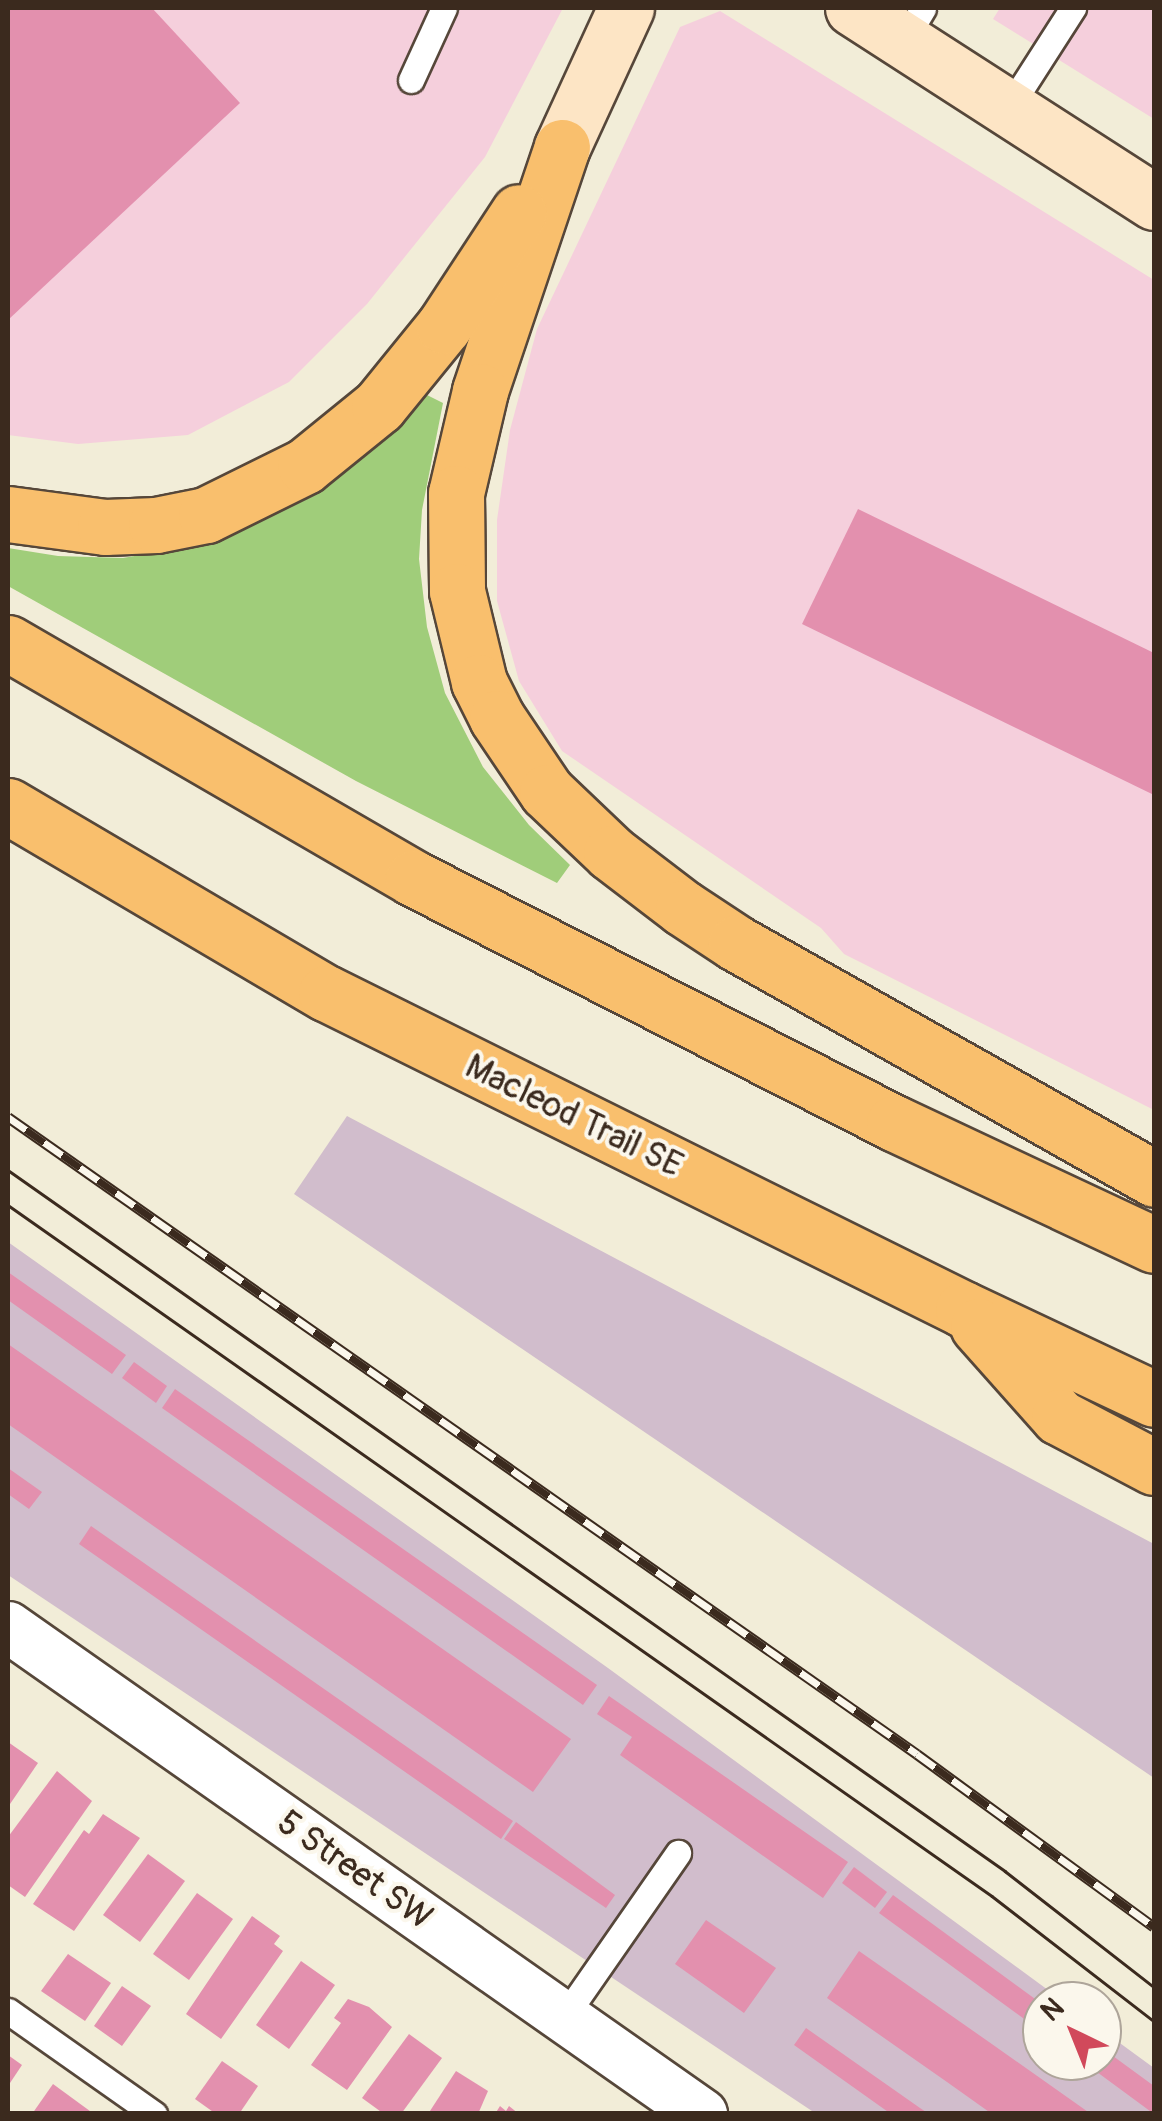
<!DOCTYPE html>
<html>
<head>
<meta charset="utf-8">
<style>
	body { margin:0 }
	#map { position:relative; width:1162px; height:2121px; overflow:hidden; background:#f2edd8; font-family:Pangolin,sans-serif }
	div>[style] { position:absolute }
	.built>* { inset:0; background:#f5cfdc }
	.industrial>* { inset:0; background:#d1bdcc }
	.green>* { inset:0; background:#a0cd7a }
	.building>* { inset:0; background:#e390ae }
	.roads { filter:drop-shadow(2px 0 #56473a) drop-shadow(-2px 0 #56473a) drop-shadow(0 2px #56473a) drop-shadow(0 -2px #56473a) }
	.lane>* { height:25px; margin:-12.5px; padding:0 12.5px; transform-origin:12.5px; border-radius:12.5px; background:#fff }
	.street>* { height:50px; margin:-25px; padding:0 25px; transform-origin:25px; border-radius:25px; background:#fff }
	.secondary>* { height:55px; margin:-27.5px; padding:0 27.5px; transform-origin:27.5px; border-radius:27.5px; background:#fde5c5 }
	.highway>* { height:55px; margin:-27.5px; padding:0 27.5px; transform-origin:27.5px; border-radius:27.5px; background:#f9bf6d }
	.tram>* { height:2.5px; margin:-1.25px; padding:0 1.25px; transform-origin:1.25px; border-radius:1.25px; background:#3b2a1e }
	.rail>* { height:11px; margin-top:-5.5px; transform-origin:0; background:repeating-linear-gradient(90deg,#fbf7ec 0 22px,#3b2a1e 0 44px); box-sizing:border-box; border-block:2px solid #3b2a1e }
	span { translate:-50% -50%; white-space:nowrap; text-align:center; line-height:1.15; -webkit-text-stroke:8px #fbf7ec; paint-order:stroke }
	.street-label { font-size:35px; color:#3b2a1e }
	.frame { position:absolute; inset:0; border:10px solid #3b2a1e; pointer-events:none }
	.north { position:absolute; left:1022px; top:1981px; width:100px; height:100px; box-sizing:border-box; background:#fbf7ec; border:2px solid #aea59a; border-radius:50%; rotate:317deg; font-size:28px; font-weight:700; line-height:40px; text-align:center; color:#3b2a1e }
	.north::after { content:''; display:block; margin:auto; width:35px; height:45px; background:#d1495b; clip-path:polygon(50% 0,100% 100%,50% 72%,0 100%) }
</style>
</head>
<body>
<div id="map">
	<div class="built">
		<div style="clip-path:polygon(8px 8px,563px 8px,485px 157px,367px 304px,289px 382px,188px 435px,78px 444px,8px 435px)"></div>
		<div style="clip-path:polygon(1000px 8px,1154px 8px,1154px 119px,993px 19px)"></div>
		<div style="clip-path:polygon(720px 11px,1154px 280px,1154px 1110px,844px 954px,821px 928px,562px 751px,519px 681px,497px 601px,497px 520px,510px 430px,537px 329px,680px 27px)"></div>
	</div>
	<div class="industrial">
		<div style="clip-path:polygon(347px 1116px,1154px 1544px,1154px 1778px,294px 1194px)"></div>
		<div style="clip-path:polygon(8px 1242px,608px 1668px,1063px 2001px,1042px 2001px,1042px 2061px,1102px 2061px,1102px 2030px,1154px 2068px,1154px 2113px,815px 2113px,8px 1575px)"></div>
	</div>
	<div class="green">
		<div style="clip-path:polygon(423px 393px,443px 403px,422px 510px,419px 559px,427px 627px,445px 693px,483px 767px,529px 825px,570px 865px,557px 883px,356px 781px,8px 586px,8px 548px,58px 556px,123px 558px,203px 544px,282px 511px,356px 458px)"></div>
	</div>
	<div class="building">
		<div style="clip-path:polygon(8px 8px,152px 8px,240px 103px,8px 320px)"></div>
		<div style="clip-path:polygon(858px 509px,1154px 653px,1154px 795px,802px 624px)"></div>
		<div style="clip-path:polygon(8px 1272px,126px 1355px,112px 1374px,8px 1300px)"></div>
		<div style="clip-path:polygon(8px 1344px,571px 1739px,533px 1792px,8px 1424px)"></div>
		<div style="clip-path:polygon(134px 1362px,167px 1386px,156px 1403px,122px 1378px)"></div>
		<div style="clip-path:polygon(175px 1389px,597px 1685px,583px 1705px,162px 1408px)"></div>
		<div style="clip-path:polygon(8px 1468px,42px 1492px,29px 1509px,8px 1494px)"></div>
		<div style="clip-path:polygon(91px 1526px,513px 1821px,501px 1839px,79px 1544px)"></div>
		<div style="clip-path:polygon(609px 1696px,848px 1862px,823px 1898px,620px 1755px,632px 1737px,597px 1714px)"></div>
		<div style="clip-path:polygon(8px 1742px,38px 1763px,8px 1807px)"></div>
		<div style="clip-path:polygon(57px 1771px,92px 1801px,25px 1897px,8px 1885px,8px 1837px)"></div>
		<div style="clip-path:polygon(103px 1814px,140px 1838px,74px 1931px,33px 1904px,84px 1830px,89px 1834px)"></div>
		<div style="clip-path:polygon(516px 1822px,615px 1895px,606px 1908px,504px 1839px)"></div>
		<div style="clip-path:polygon(148px 1854px,185px 1881px,140px 1942px,103px 1915px)"></div>
		<div style="clip-path:polygon(854px 1867px,887px 1892px,875px 1908px,842px 1883px)"></div>
		<div style="clip-path:polygon(197px 1893px,233px 1919px,189px 1980px,153px 1954px)"></div>
		<div style="clip-path:polygon(893px 1895px,1042px 2004px,1042px 2032px,879px 1913px)"></div>
		<div style="clip-path:polygon(252px 1916px,280px 1936px,274px 1944px,283px 1951px,221px 2039px,186px 2014px)"></div>
		<div style="clip-path:polygon(706px 1920px,776px 1968px,744px 2013px,675px 1964px)"></div>
		<div style="clip-path:polygon(859px 1951px,989px 2042px,1091px 2114px,992px 2114px,947px 2082px,827px 1998px)"></div>
		<div style="clip-path:polygon(68px 1954px,111px 1983px,85px 2021px,41px 1991px)"></div>
		<div style="clip-path:polygon(301px 1961px,335px 1985px,289px 2049px,256px 2025px)"></div>
		<div style="clip-path:polygon(122px 1986px,151px 2006px,122px 2046px,94px 2026px)"></div>
		<div style="clip-path:polygon(348px 1999px,369px 2007px,392px 2027px,347px 2090px,311px 2065px,341px 2023px,334px 2018px)"></div>
		<div style="clip-path:polygon(806px 2028px,920px 2108px,929px 2114px,891px 2114px,794px 2045px)"></div>
		<div style="clip-path:polygon(409px 2034px,442px 2058px,401px 2114px,384px 2114px,362px 2098px)"></div>
		<div style="clip-path:polygon(1102px 2048px,1154px 2086px,1154px 2114px,1082px 2061px,1102px 2061px)"></div>
		<div style="clip-path:polygon(8px 2055px,22px 2065px,8px 2086px)"></div>
		<div style="clip-path:polygon(222px 2061px,258px 2086px,239px 2114px,216px 2114px,195px 2099px)"></div>
		<div style="clip-path:polygon(456px 2071px,488px 2091px,478px 2114px,428px 2114px)"></div>
		<div style="clip-path:polygon(53px 2084px,94px 2114px,32px 2114px)"></div>
		<div style="clip-path:polygon(500px 2106px,506px 2111px,509px 2106px,519px 2114px,495px 2114px)"></div>
	</div>
	<div class="roads">
		<div class="lane">
			<div style="left:904px;top:40px;width:37px;rotate:-59deg"></div>
			<div style="left:411px;top:80px;width:79px;rotate:-65.4deg"></div>
			<div style="left:1010px;top:106px;width:117px;rotate:-57.3deg"></div>
			<div style="left:8px;top:2011px;width:179px;rotate:35.2deg"></div>
			<div style="left:564px;top:2017px;width:200px;rotate:-55.2deg"></div>
		</div>
		<div class="street">
			<div style="left:8px;top:1627px;width:848px;rotate:35.06deg"></div>
		</div>
		<div class="secondary">
			<div style="left:853px;top:8px;width:358px;rotate:32.8deg"></div>
			<div style="left:562px;top:147px;width:153px;rotate:-65.3deg"></div>
		</div>
		<div class="highway">
			<div style="left:562px;top:147px;width:257px;rotate:108.6deg"></div>
			<div style="left:480px;top:391px;width:105px;rotate:103.2deg"></div>
			<div style="left:456px;top:493px;width:98px;rotate:89.4deg"></div>
			<div style="left:457px;top:591px;width:94px;rotate:76.4deg"></div>
			<div style="left:479px;top:682px;width:40px;rotate:63.4deg"></div>
			<div style="left:497px;top:718px;width:89px;rotate:56deg"></div>
			<div style="left:547px;top:792px;width:88px;rotate:43.6deg"></div>
			<div style="left:611px;top:853px;width:91px;rotate:37.4deg"></div>
			<div style="left:683px;top:908px;width:64px;rotate:33.4deg"></div>
			<div style="left:736px;top:943px;width:480px;rotate:29.4deg"></div>
			<div style="left:8px;top:514px;width:98px;rotate:7.6deg"></div>
			<div style="left:105px;top:527px;width:51px;rotate:-2.2deg"></div>
			<div style="left:156px;top:525px;width:51px;rotate:-11.3deg"></div>
			<div style="left:206px;top:515px;width:110px;rotate:-26.3deg"></div>
			<div style="left:305px;top:466px;width:95px;rotate:-39deg"></div>
			<div style="left:379px;top:406px;width:103px;rotate:-50.9deg"></div>
			<div style="left:444px;top:326px;width:136px;rotate:-56.7deg"></div>
			<div style="left:8px;top:643px;width:468px;rotate:30.1deg"></div>
			<div style="left:413px;top:878px;width:540px;rotate:26.99deg"></div>
			<div style="left:894px;top:1123px;width:287px;rotate:25.1deg"></div>
			<div style="left:8px;top:806px;width:369px;rotate:30.5deg"></div>
			<div style="left:326px;top:993px;width:711px;rotate:26.38deg"></div>
			<div style="left:963px;top:1309px;width:211px;rotate:25.2deg"></div>
			<div style="left:978px;top:1326px;width:122px;rotate:48.3deg"></div>
			<div style="left:1059px;top:1417px;width:107px;rotate:27.8deg"></div>
		</div>
	</div>
	<div class="tram">
		<div style="left:8px;top:1170px;width:1219px;rotate:35.11deg"></div>
		<div style="left:1005px;top:1871px;width:189px;rotate:37.9deg"></div>
		<div style="left:8px;top:1205px;width:1202px;rotate:35.08deg"></div>
		<div style="left:992px;top:1896px;width:205px;rotate:37.7deg"></div>
	</div>
	<div class="rail">
		<div style="left:8px;top:1117px;width:1110px;rotate:35.02deg"></div>
		<div style="left:917px;top:1754px;width:293px;rotate:36.1deg"></div>
	</div>
	<div class="street-label">
		<span style="left:574px;top:1116px;rotate:26deg">Macleod Trail SE</span>
		<span style="left:355px;top:1870px;rotate:35deg">5 Street SW</span>
	</div>
	<div class="frame"></div>
	<div class="north">N</div>
</div>
</body>
</html>
